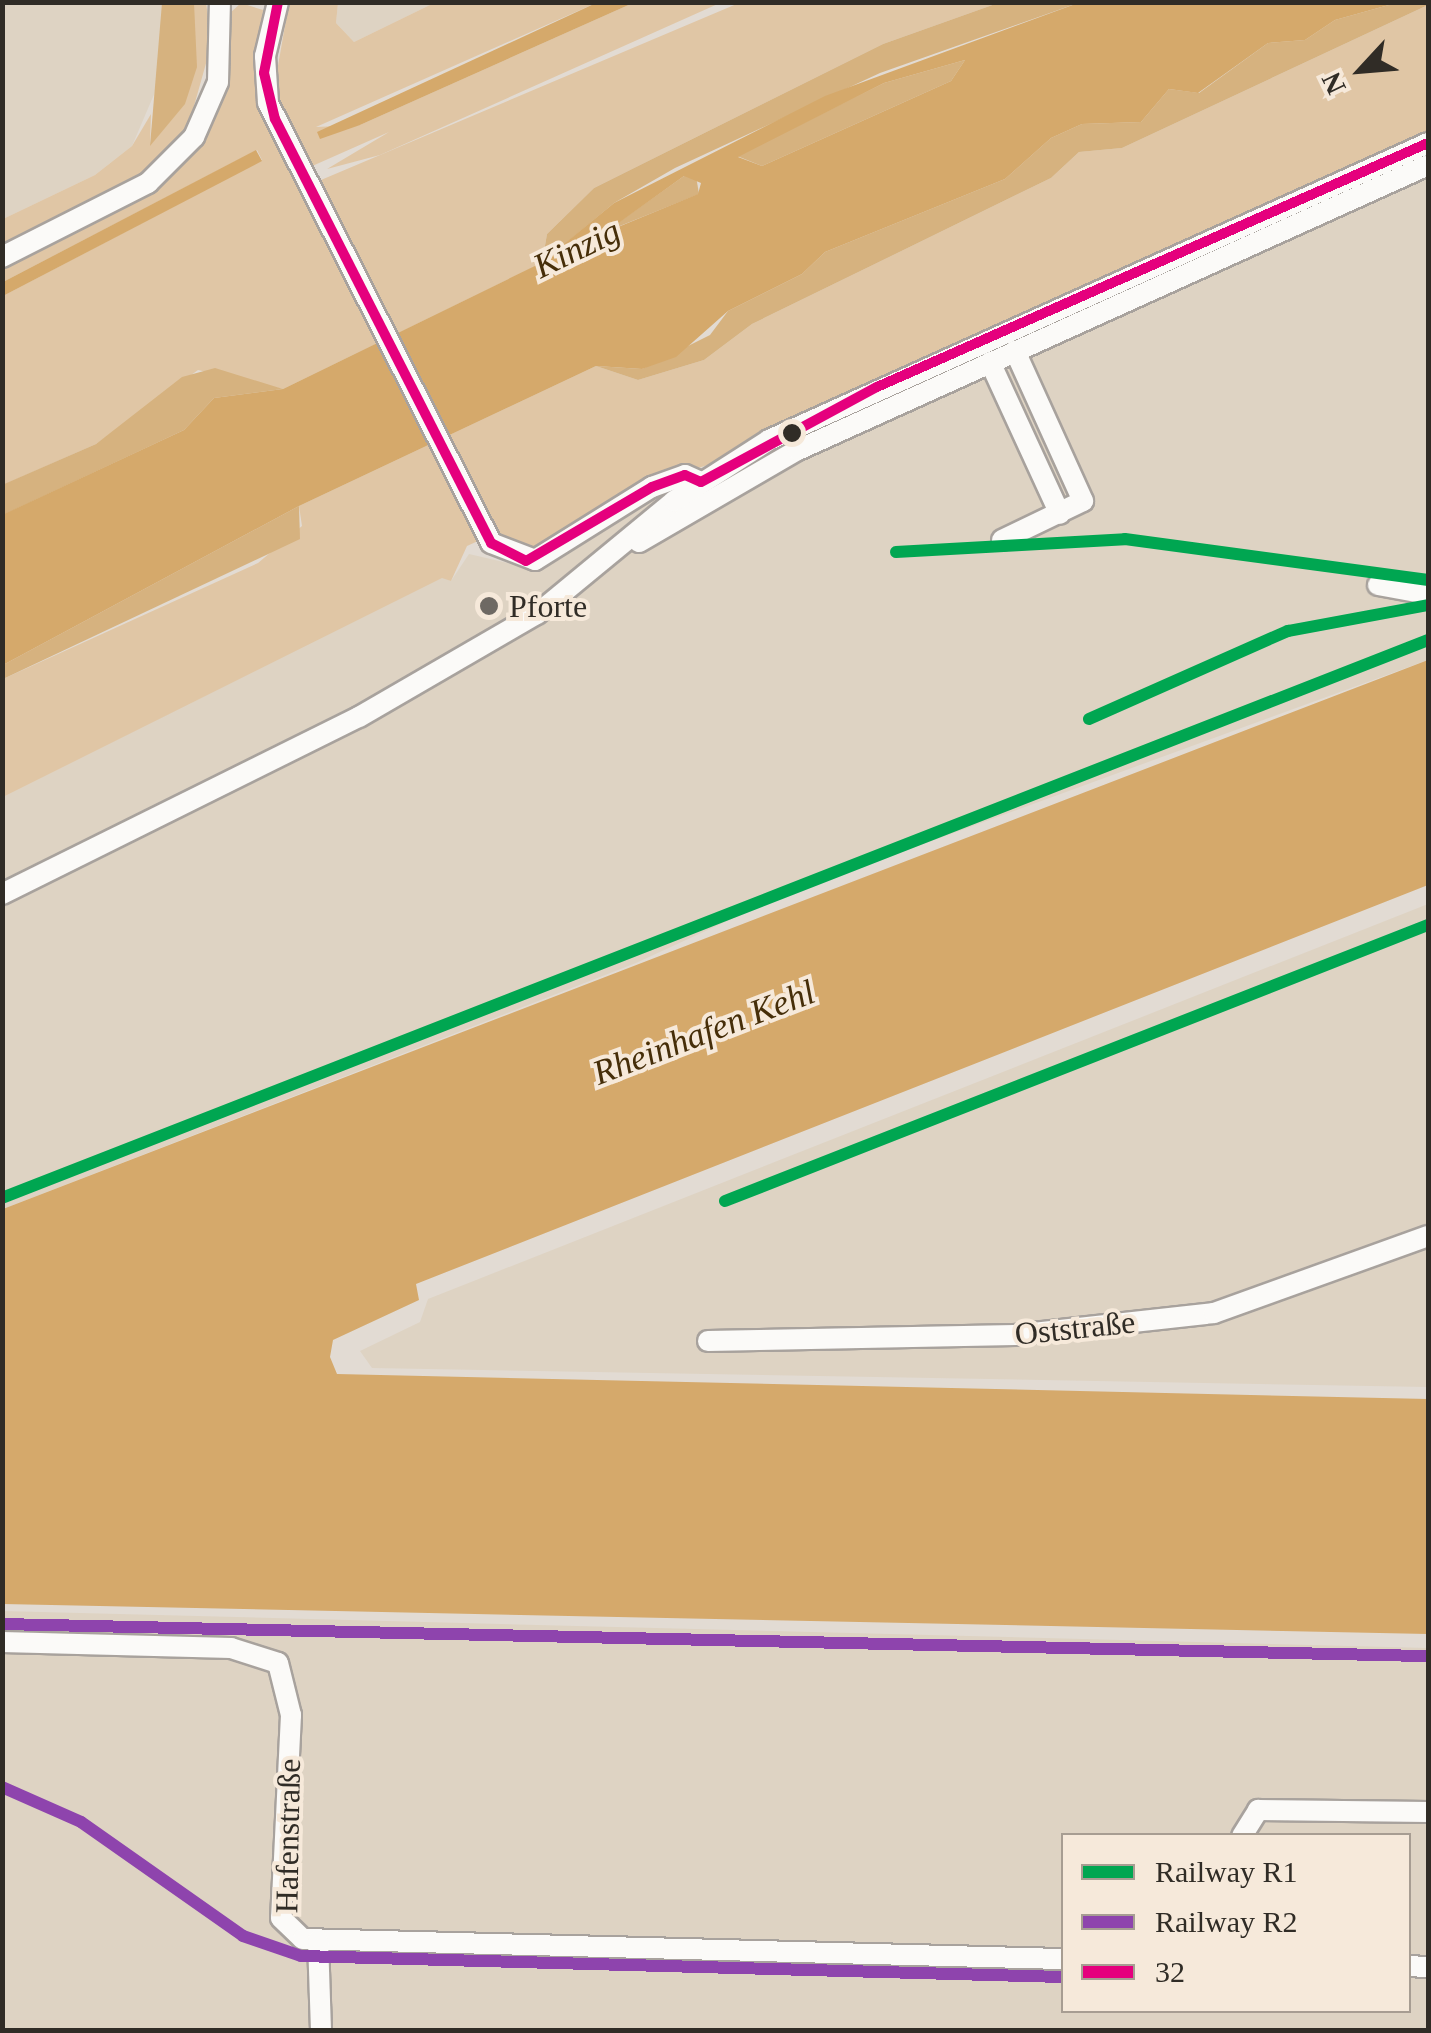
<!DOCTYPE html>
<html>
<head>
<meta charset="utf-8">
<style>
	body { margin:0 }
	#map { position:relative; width:1431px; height:2033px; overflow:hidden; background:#e2dbd3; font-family:Georgia,serif }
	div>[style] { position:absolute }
	.built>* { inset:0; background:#ded3c3 }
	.green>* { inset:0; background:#e0c6a5 }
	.forest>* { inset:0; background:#d6b27f }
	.water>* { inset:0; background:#d5a96b }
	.roads { filter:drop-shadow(2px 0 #a8a29d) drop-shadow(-2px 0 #a8a29d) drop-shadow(0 2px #a8a29d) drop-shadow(0 -2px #a8a29d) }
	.minor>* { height:20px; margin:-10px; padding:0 10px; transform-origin:10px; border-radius:10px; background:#fbfaf8 }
	.bus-1>* { height:10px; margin:-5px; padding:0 5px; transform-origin:5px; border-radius:5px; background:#e5007d }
	.rail-1>* { height:12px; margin:-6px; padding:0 6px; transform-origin:6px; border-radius:6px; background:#00a651 }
	.rail-2>* { height:12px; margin:-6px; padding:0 6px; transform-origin:6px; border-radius:6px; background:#8e44ad }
	.dots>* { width:28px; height:28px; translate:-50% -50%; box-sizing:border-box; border:5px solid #f6e9da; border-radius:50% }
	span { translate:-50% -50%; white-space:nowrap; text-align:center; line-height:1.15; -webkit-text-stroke:8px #f6e9da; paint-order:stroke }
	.poi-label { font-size:32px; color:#302c26 }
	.left { translate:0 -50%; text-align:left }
	.street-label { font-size:32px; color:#302c26 }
	.water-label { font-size:35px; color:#462e09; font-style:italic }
	.frame { position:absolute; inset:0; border:5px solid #302c26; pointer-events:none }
	.legend { position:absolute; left:1061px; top:1833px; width:350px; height:180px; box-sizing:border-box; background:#f6e9da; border:2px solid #a79d92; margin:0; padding:12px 18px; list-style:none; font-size:30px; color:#302c26 }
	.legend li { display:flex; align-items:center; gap:20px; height:50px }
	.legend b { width:50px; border:2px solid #a79d92 }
	.north { position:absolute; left:1311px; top:20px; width:100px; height:100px; -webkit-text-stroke:8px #f6e9da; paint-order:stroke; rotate:244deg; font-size:28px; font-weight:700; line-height:40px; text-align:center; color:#302c26 }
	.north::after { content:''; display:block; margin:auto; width:35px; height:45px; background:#302c26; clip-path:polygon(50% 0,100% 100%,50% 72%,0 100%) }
</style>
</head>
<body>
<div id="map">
	<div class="built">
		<div style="clip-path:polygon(3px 3px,162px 3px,166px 15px,161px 78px,132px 146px,95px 175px,3px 219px)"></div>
		<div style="clip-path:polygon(338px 3px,434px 3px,354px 42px,336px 23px)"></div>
		<div style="clip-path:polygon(1428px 157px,1428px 660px,786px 894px,636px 963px,3px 1209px,3px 797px,442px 577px,451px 581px,469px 554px,529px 568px,673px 485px,705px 493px,839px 419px)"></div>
		<div style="clip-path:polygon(1428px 904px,1428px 1387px,372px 1368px,360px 1351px,420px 1322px,428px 1299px)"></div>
		<div style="clip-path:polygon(evenodd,2px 1611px,1428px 1648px,1428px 2030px,3px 2030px,2px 1611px,1064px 1836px,1408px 1836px,1408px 2010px,1064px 2010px,1064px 1836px)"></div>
	</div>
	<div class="green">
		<div style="clip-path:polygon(194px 3px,206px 3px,212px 42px,187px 131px,149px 170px,3px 247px,3px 219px,95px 175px,132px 146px,151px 114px,150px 145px)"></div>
		<div style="clip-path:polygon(241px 3px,263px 10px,257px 97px,314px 214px,333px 205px,321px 180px,739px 3px,998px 3px,883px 44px,594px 188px,547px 234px,542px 263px,283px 389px,198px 370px,96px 444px,3px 485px,3px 296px,262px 160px,257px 150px,3px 282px,3px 266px,176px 171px,219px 110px,229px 14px)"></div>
		<div style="clip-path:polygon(289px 3px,338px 3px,336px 23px,354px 42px,434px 3px,596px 3px,316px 127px,360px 125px,633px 3px,720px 3px,380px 155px,327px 169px,389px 132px,310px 167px,273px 94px)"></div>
		<div style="clip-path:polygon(1428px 5px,1428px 133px,809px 409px,717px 462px,623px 492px,538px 551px,508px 549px,482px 505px,465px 514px,478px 541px,467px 546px,451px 581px,442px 578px,3px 797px,3px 679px,258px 563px,302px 526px,299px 506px,596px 366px,638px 380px,704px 360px,752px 324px,1051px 178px,1079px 152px,1122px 148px)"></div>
	</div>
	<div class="forest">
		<div style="clip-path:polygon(162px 3px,194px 3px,197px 67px,185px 104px,150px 146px)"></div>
		<div style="clip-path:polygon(998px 3px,1078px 3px,880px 73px,675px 168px,614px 203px,542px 263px,547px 234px,594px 188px,883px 44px)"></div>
		<div style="clip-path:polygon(1396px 3px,1428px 5px,1122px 148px,1079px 152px,1051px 178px,752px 324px,704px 360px,638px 380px,596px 366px,642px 369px,710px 335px,728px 311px,802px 274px,825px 252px,1005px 179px,1051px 138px,1082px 124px,1141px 122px,1169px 89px,1199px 93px,1268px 43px,1305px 40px,1335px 20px)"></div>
		<div style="clip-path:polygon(965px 60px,951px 81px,762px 166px,737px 156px,884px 83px)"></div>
		<div style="clip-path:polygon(684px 176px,696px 176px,699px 194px,605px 232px)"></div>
		<div style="clip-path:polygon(215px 368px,283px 389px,214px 398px,184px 430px,3px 515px,2px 485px,96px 444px,182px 377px)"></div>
		<div style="clip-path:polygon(299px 506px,300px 539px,3px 679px,3px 665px)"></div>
	</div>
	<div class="water">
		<div style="clip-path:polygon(596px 3px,633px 3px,360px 125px,320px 139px,317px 132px)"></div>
		<div style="clip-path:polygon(evenodd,1078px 3px,1396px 3px,1335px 20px,1305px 40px,1268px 43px,1198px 93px,1169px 89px,1141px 122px,1082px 124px,1051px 138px,1005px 179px,825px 252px,802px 274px,728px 311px,676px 357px,642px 369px,596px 366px,299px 506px,3px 665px,2px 515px,184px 430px,214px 398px,283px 389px,541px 263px,614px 203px,825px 96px,1078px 3px,965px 60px,951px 81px,762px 166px,738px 157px,884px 83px,965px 60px,1078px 3px,684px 176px,701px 183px,698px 194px,606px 232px,684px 176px)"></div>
		<div style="clip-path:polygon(256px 150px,262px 161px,3px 296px,3px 282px)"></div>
		<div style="clip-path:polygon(1428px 660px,1428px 885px,416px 1284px,419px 1300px,333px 1340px,330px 1357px,337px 1374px,1428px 1399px,1428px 1634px,3px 1604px,3px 1209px)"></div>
	</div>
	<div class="roads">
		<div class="minor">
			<div style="left:278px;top:2px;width:56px;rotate:103.5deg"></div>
			<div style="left:265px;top:56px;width:47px;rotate:86.3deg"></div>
			<div style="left:268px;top:103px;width:493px;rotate:63.1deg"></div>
			<div style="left:491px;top:543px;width:47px;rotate:21.1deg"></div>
			<div style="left:535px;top:560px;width:138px;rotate:-32deg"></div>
			<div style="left:652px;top:487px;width:35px;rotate:-20deg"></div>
			<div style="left:685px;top:475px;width:17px;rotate:24deg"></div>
			<div style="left:2px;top:257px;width:164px;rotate:-26.9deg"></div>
			<div style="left:148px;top:183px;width:65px;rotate:-45deg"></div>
			<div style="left:194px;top:137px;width:60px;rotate:-66.4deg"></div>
			<div style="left:218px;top:82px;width:80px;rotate:-88.6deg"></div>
			<div style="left:990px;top:362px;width:167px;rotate:65.3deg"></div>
			<div style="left:1002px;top:540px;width:90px;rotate:-25.7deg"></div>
			<div style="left:1083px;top:501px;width:165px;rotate:-114.4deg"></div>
			<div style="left:639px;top:542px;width:184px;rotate:-30.1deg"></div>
			<div style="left:798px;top:450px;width:691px;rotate:-24.34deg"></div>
			<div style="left:1378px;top:585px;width:51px;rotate:10.2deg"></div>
			<div style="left:2px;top:894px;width:398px;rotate:-26.4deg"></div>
			<div style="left:359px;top:717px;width:206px;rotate:-30.1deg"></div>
			<div style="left:537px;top:614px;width:178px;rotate:-39.5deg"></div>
			<div style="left:674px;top:501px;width:113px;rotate:-32.7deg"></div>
			<div style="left:769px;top:440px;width:723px;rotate:-24.26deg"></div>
			<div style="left:708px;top:1341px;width:307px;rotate:-1.1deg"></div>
			<div style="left:1015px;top:1335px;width:200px;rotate:-6.3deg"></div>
			<div style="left:1214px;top:1313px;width:227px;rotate:-19.8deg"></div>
			<div style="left:2px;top:1642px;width:229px;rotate:1.5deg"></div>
			<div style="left:231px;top:1648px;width:49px;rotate:17.7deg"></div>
			<div style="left:278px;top:1663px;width:54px;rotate:76deg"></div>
			<div style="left:291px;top:1715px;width:203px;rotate:92.8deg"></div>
			<div style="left:281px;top:1918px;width:30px;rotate:44deg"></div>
			<div style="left:303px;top:1939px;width:761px;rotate:1.51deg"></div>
			<div style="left:1242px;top:1836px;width:31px;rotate:-58deg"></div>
			<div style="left:1258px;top:1810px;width:170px;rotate:0.7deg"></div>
			<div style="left:318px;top:1940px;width:90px;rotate:88.1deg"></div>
			<div style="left:1408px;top:1966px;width:20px;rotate:3deg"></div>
		</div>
	</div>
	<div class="bus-1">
		<div style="left:278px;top:2px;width:72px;rotate:101.2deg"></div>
		<div style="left:264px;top:73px;width:47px;rotate:76.6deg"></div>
		<div style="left:275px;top:119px;width:476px;rotate:63deg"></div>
		<div style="left:491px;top:543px;width:39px;rotate:27deg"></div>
		<div style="left:526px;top:561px;width:146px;rotate:-30.4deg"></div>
		<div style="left:652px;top:487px;width:35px;rotate:-20deg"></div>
		<div style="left:685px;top:475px;width:17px;rotate:24deg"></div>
		<div style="left:701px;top:482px;width:200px;rotate:-28.4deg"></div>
		<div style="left:877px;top:387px;width:603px;rotate:-23.89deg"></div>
	</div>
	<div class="rail-1">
		<div style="left:896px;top:552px;width:229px;rotate:-3.2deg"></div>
		<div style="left:1125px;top:539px;width:306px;rotate:7.7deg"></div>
		<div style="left:1089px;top:719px;width:218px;rotate:-23.9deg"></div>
		<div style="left:1288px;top:631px;width:142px;rotate:-10.5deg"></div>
		<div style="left:2px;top:1198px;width:1531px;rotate:-21.37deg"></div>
		<div style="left:725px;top:1201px;width:755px;rotate:-21.44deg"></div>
	</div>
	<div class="rail-2">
		<div style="left:2px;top:1624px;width:1426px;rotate:1.29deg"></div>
		<div style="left:2px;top:1787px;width:86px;rotate:23.9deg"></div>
		<div style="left:81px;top:1822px;width:198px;rotate:35.1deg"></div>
		<div style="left:243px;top:1936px;width:61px;rotate:19deg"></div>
		<div style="left:301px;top:1956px;width:763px;rotate:1.58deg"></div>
	</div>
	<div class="dots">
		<div style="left:792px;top:433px;background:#302c26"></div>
		<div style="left:489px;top:606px;background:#6e6963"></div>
	</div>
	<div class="poi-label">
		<span class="left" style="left:509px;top:606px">Pforte</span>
	</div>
	<div class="street-label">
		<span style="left:1075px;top:1328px;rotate:-6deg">Oststraße</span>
		<span style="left:288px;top:1836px;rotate:-89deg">Hafenstraße</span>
	</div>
	<div class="water-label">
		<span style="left:577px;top:249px;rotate:-26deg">Kinzig</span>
		<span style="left:704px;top:1033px;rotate:-21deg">Rheinhafen Kehl</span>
	</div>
	<div class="frame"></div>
	<ul class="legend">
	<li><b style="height:12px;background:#00a651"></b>Railway R1</li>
	<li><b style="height:12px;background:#8e44ad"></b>Railway R2</li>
	<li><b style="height:12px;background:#e5007d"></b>32</li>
	</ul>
	<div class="north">N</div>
</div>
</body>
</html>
